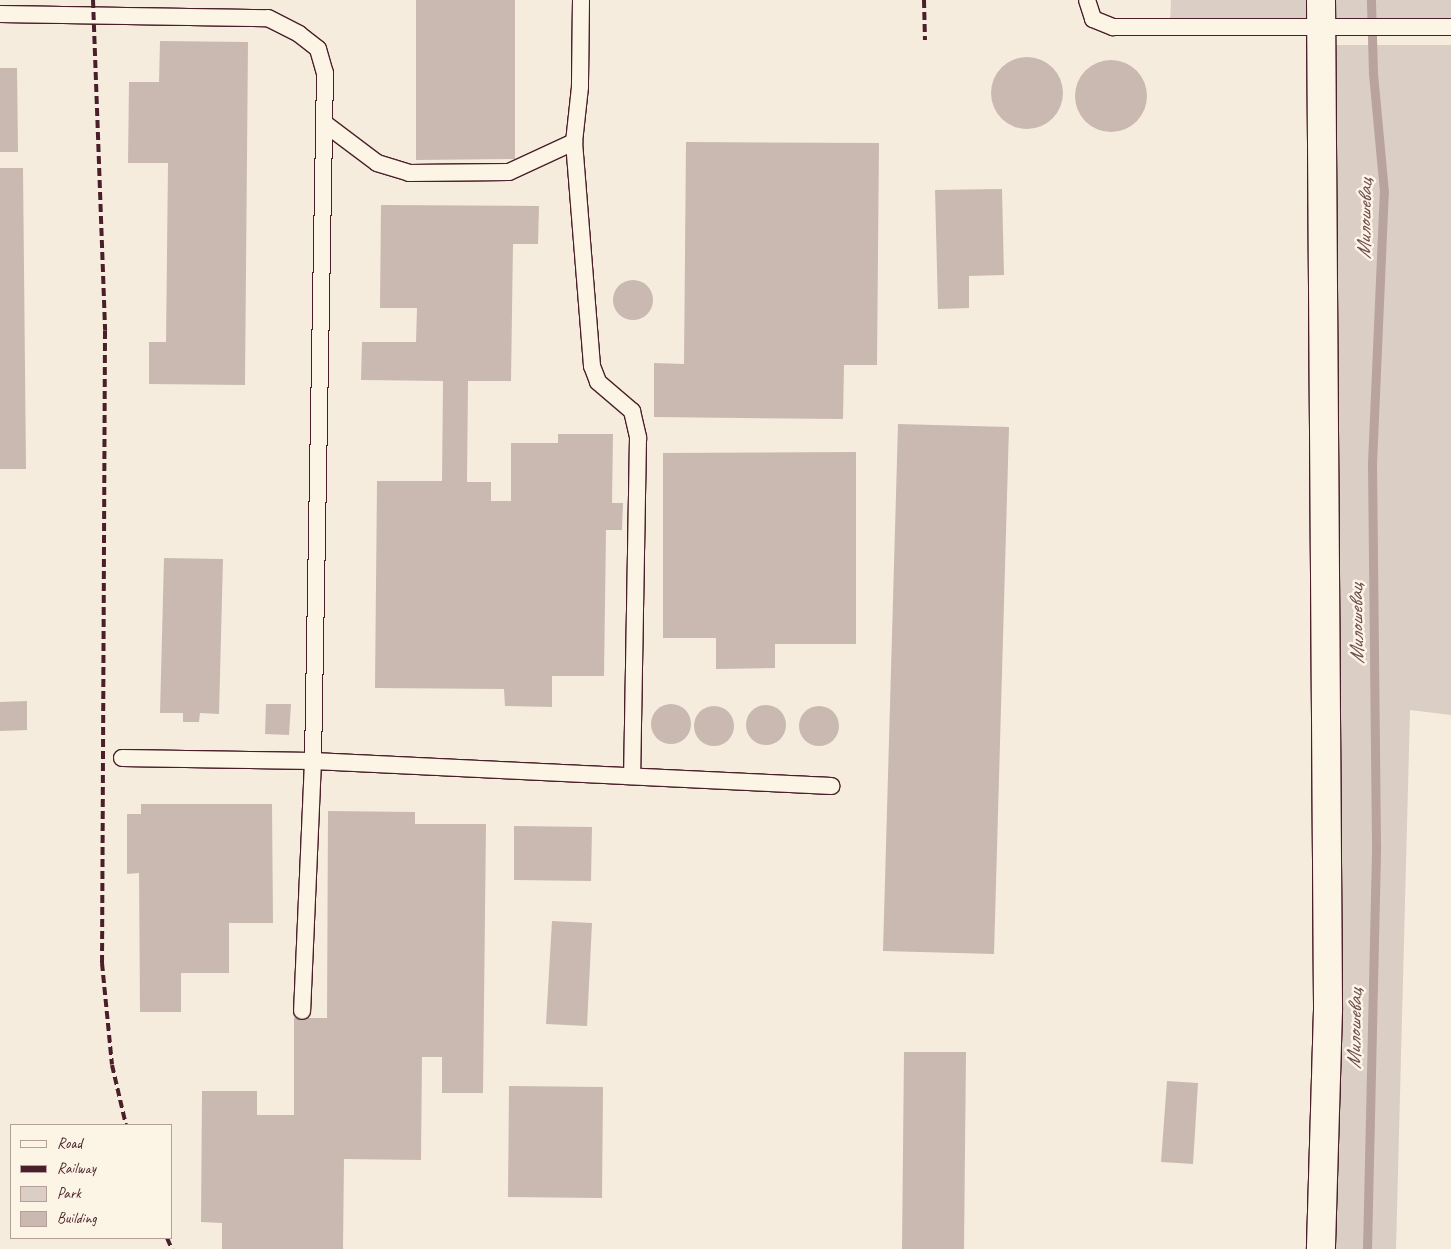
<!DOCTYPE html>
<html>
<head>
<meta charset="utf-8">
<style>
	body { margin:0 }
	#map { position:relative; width:1451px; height:1249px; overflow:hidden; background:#f5ecde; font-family:Caveat,sans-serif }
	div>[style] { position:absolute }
	.green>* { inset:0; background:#dbcec4 }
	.stream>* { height:9px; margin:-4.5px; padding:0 4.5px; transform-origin:4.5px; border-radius:4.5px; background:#b8a39e }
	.building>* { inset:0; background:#cab9b1 }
	.round { border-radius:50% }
	.roads { filter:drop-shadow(1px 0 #4a1f2b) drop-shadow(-1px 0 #4a1f2b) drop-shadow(0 1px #4a1f2b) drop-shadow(0 -1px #4a1f2b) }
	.lane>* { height:16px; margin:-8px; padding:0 8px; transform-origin:8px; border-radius:8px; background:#fcf5e5 }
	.street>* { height:28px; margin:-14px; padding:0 14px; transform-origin:14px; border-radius:14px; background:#fcf5e5 }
	.rail>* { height:4px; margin-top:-2px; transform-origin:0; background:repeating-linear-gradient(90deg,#4a1f2b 0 8px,transparent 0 12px) }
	span { translate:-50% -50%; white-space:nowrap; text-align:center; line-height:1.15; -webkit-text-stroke:5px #fcf5e5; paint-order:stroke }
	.water-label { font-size:21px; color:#704d53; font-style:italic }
	.legend { position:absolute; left:10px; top:1124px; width:162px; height:115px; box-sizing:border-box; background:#fcf5e5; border:1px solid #b59f9b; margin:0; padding:6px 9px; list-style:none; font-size:15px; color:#4a1f2b }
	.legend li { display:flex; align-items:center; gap:10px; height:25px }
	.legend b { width:25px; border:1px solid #b59f9b }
</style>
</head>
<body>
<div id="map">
	<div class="green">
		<div style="clip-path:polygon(1171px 0,1451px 0,1451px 25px,1170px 25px)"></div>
		<div style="clip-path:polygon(1329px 45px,1451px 45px,1451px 715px,1410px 710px,1396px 1249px,1327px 1249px)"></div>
	</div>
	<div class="stream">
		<div style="left:1367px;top:1249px;width:404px;rotate:-88.7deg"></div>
		<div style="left:1376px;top:845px;width:382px;rotate:-90.6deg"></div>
		<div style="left:1372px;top:463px;width:271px;rotate:-87.5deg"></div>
		<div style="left:1384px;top:192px;width:120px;rotate:-95.3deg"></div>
		<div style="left:1373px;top:73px;width:73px;rotate:-91.6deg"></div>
	</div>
	<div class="building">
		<div style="clip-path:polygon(416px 0,515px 0,515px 159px,416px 160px)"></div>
		<div style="clip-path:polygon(160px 41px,248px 42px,245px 385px,149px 384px,149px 342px,166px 342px,168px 163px,128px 163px,129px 82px,159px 82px)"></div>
		<div class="round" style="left:991px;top:57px;width:72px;height:72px"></div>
		<div class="round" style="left:1075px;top:60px;width:72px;height:72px"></div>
		<div style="clip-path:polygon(0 68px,17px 68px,18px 152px,0 152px)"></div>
		<div style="clip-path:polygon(686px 142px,879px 143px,877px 365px,844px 365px,843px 419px,654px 417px,654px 363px,684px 364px)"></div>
		<div style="clip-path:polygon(0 168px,23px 168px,26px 469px,0 469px)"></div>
		<div style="clip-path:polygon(1002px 189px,1004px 275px,969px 276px,969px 308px,938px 309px,935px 190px)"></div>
		<div style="clip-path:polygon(381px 205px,539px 206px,538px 244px,513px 244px,511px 381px,468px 381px,467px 482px,491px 482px,491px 501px,511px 501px,511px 443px,558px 443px,558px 434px,613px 434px,612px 503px,623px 503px,622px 530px,606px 530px,604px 676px,552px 676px,552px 707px,505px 706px,504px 689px,375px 688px,377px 481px,442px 481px,443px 381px,361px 380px,362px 342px,416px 342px,417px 308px,380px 308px)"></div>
		<div class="round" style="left:613px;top:280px;width:40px;height:40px"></div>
		<div style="clip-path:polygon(898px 424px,1009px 427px,994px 954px,883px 951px)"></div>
		<div style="clip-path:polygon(856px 452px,856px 644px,775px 644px,775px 668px,716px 669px,716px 638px,663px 638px,663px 453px)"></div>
		<div style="clip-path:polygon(164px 558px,223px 559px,219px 714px,200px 713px,199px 722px,183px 722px,183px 713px,160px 713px)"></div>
		<div style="clip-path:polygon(27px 701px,27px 730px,0 731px,0 702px)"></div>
		<div style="clip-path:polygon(266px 704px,291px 704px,289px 735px,265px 734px)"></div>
		<div class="round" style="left:651px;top:704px;width:40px;height:40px"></div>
		<div class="round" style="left:746px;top:705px;width:40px;height:40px"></div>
		<div class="round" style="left:799px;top:706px;width:40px;height:40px"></div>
		<div class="round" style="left:694px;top:706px;width:40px;height:40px"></div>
		<div style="clip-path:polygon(141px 804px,272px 804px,273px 923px,229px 923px,229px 973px,181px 973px,181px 1012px,140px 1012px,139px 873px,127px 874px,127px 814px,141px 814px)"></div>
		<div style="clip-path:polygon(328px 811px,415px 812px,415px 824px,486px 824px,483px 1093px,442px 1093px,442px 1057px,422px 1057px,421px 1160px,344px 1159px,343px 1249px,222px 1249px,222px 1223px,201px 1222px,202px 1091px,257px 1091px,257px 1115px,294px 1115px,294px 1018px,327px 1018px)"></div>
		<div style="clip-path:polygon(514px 826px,592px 827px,591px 881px,514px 880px)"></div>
		<div style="clip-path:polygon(552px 921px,592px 923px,587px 1026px,546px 1024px)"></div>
		<div style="clip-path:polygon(904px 1052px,966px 1052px,964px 1249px,902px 1249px)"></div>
		<div style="clip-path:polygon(1167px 1081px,1198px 1083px,1193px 1164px,1161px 1162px)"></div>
		<div style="clip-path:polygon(509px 1086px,603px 1087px,602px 1198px,508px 1197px)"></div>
	</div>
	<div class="roads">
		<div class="lane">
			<div style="left:581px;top:0;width:87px;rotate:90.7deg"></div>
			<div style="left:580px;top:87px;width:55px;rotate:96.2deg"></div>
			<div style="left:574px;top:142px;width:225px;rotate:85.4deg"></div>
			<div style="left:592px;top:366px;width:17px;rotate:69deg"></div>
			<div style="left:598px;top:382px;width:45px;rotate:40.5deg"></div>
			<div style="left:632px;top:411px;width:28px;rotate:77deg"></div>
			<div style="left:638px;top:438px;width:338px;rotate:91deg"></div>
			<div style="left:1087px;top:0;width:20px;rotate:72deg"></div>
			<div style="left:1093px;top:19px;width:22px;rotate:22deg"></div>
			<div style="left:1113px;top:27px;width:338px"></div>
			<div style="left:0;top:14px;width:268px;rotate:0.9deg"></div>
			<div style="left:268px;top:18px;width:35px;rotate:27deg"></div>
			<div style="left:299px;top:34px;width:24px;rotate:38deg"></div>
			<div style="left:318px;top:49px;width:25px;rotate:74deg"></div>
			<div style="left:325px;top:73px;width:688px;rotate:91deg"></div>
			<div style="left:313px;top:761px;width:519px;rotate:2.76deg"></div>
			<div style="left:324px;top:123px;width:66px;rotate:37deg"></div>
			<div style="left:377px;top:163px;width:34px;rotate:17deg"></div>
			<div style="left:409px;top:173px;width:100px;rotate:-0.6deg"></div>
			<div style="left:509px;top:172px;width:72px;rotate:-24.8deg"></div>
			<div style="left:122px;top:758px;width:191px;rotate:0.9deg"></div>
			<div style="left:313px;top:761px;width:250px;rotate:92.5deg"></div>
		</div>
		<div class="street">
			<div style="left:1321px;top:0;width:1010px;rotate:89.6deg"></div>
			<div style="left:1328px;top:1010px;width:239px;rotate:91.7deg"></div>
		</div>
	</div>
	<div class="rail">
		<div style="left:93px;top:0;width:331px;rotate:87.9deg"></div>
		<div style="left:105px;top:331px;width:632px;rotate:90.27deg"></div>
		<div style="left:102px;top:963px;width:102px;rotate:84.4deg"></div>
		<div style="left:112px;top:1065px;width:62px;rotate:76.9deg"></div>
		<div style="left:924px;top:0;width:40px;rotate:88.6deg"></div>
		<div style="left:167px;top:1238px;width:12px;rotate:66deg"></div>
	</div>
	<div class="water-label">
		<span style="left:1364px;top:219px;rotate:-89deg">Милошевац</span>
		<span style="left:1356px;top:624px;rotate:-91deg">Милошевац</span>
		<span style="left:1354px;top:1029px;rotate:-89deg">Милошевац</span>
	</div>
	<ul class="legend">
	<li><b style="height:6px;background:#fcf5e5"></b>Road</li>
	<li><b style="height:6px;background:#4a1f2b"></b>Railway</li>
	<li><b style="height:14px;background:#dbcec4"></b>Park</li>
	<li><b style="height:14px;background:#cab9b1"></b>Building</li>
	</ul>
</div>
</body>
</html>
